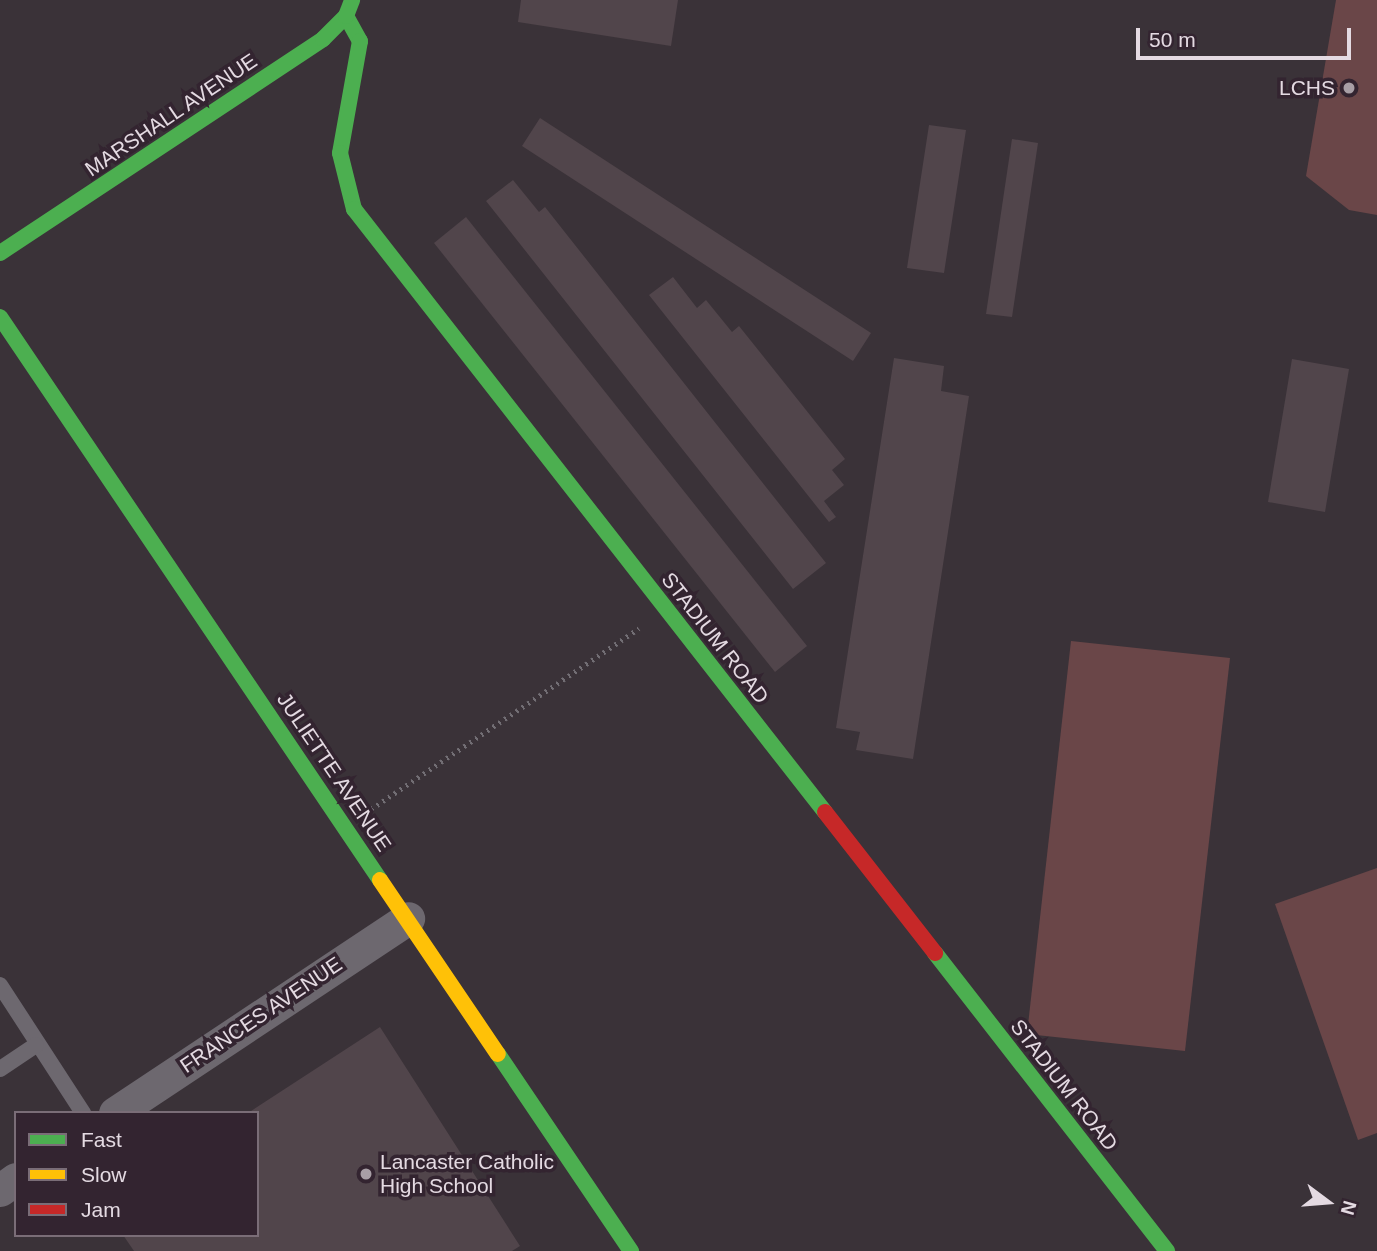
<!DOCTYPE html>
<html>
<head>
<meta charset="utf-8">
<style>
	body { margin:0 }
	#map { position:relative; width:1377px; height:1251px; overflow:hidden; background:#3a3238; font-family:Arial,sans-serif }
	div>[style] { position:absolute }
	.green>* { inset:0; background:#6a4648 }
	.building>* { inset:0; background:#51454b }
	.path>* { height:4.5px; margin-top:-2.25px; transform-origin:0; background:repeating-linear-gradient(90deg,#726e74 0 2px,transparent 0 7px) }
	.lane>* { height:16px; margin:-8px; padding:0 8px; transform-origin:8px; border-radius:8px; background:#6d686f }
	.street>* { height:33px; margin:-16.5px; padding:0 16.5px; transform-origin:16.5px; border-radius:16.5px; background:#6d686f }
	.fast>* { height:16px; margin:-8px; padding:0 8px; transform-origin:8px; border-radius:8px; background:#4caf50 }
	.slow>* { height:16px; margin:-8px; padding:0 8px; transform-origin:8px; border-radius:8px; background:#ffc107 }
	.jam>* { height:16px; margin:-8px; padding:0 8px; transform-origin:8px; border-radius:8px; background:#c62828 }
	.dots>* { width:19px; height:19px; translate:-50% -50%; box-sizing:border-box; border:4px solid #332430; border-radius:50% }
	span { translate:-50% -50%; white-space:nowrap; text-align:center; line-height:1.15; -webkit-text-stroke:7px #332430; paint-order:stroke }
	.poi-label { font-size:21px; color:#e4dae2 }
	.right { translate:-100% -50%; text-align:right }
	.left { translate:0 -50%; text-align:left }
	.street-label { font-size:21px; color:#e4dae2 }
	.legend { position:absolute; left:14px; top:1111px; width:245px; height:126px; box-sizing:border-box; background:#332430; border:2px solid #7a6d77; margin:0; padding:9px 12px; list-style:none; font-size:21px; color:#e4dae2 }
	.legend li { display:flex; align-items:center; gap:14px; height:35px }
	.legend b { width:35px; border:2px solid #7a6d77 }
	.north { position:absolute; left:1293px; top:1167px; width:70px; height:70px; -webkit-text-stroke:5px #332430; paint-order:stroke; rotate:106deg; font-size:19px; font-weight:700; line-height:28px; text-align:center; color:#e4dae2 }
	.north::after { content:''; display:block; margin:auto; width:24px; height:32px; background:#e4dae2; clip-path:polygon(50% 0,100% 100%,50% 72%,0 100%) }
	.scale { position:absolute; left:1136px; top:28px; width:215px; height:32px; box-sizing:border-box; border:4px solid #e4dae2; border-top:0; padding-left:9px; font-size:21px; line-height:24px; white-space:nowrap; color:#e4dae2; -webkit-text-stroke:5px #332430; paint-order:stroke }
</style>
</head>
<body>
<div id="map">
	<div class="green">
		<div style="clip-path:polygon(1336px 0,1377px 0,1377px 215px,1349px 210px,1306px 176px)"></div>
		<div style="clip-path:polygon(1071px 641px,1230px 658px,1185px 1051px,1027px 1034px)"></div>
		<div style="clip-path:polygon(1377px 868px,1377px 1133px,1358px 1140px,1275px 904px)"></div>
	</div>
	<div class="building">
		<div style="clip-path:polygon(521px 0,678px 0,671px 46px,518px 22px)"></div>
		<div style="clip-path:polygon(540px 118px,871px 333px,853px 361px,522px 146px)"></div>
		<div style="clip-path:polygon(929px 125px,966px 130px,944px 273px,907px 268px)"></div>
		<div style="clip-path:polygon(1012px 139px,1038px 143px,1012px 317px,986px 314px)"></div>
		<div style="clip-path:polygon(513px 180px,539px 212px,545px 207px,826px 563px,793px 589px,486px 201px)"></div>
		<div style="clip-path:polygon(466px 217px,807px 646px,775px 672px,434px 243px)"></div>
		<div style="clip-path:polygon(673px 277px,697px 308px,706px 300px,732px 332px,739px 326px,845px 459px,832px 470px,844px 485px,824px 501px,836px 517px,829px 522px,649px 295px)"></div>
		<div style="clip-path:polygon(894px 358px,944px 366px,941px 391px,969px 396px,913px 759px,856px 750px,860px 732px,836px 728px)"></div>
		<div style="clip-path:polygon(1292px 359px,1349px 369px,1325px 512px,1268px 502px)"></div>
		<div style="clip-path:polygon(380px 1027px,520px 1246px,512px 1251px,134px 1251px,123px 1235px,257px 1235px,257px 1113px,248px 1113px)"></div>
	</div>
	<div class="path">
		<div style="left:371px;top:809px;width:323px;rotate:-34deg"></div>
	</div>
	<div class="lane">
		<div style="left:0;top:985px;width:153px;rotate:57deg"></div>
		<div style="left:0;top:1069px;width:43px;rotate:-33.7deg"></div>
	</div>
	<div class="street">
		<div style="left:115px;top:1113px;width:352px;rotate:-33.6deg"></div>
		<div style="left:0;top:1190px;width:19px;rotate:-35deg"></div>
	</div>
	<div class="fast">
		<div style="left:346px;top:16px;width:29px;rotate:61deg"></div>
		<div style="left:360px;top:41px;width:114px;rotate:100.1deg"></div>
		<div style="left:340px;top:153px;width:58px;rotate:76deg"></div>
		<div style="left:354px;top:209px;width:765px;rotate:52.01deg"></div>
		<div style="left:0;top:253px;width:387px;rotate:-33.5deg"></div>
		<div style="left:323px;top:39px;width:33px;rotate:-45deg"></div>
		<div style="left:346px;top:16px;width:17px;rotate:-69deg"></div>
		<div style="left:0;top:317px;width:679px;rotate:55.98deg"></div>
		<div style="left:935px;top:953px;width:378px;rotate:52.1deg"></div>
		<div style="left:498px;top:1054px;width:238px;rotate:56deg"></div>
	</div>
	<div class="slow">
		<div style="left:380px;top:880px;width:210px;rotate:55.9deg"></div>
	</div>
	<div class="jam">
		<div style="left:825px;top:812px;width:179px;rotate:52deg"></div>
	</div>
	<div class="dots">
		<div style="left:1349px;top:88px;background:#a89fa6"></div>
		<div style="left:366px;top:1174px;background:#a89fa6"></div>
	</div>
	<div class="poi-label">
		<span class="right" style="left:1335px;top:88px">LCHS</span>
		<span class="left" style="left:380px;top:1174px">Lancaster Catholic<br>High School</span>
	</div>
	<div class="street-label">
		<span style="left:171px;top:115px;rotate:-34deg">MARSHALL AVENUE</span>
		<span style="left:715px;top:638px;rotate:52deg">STADIUM ROAD</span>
		<span style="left:334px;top:772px;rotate:56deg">JULIETTE AVENUE</span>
		<span style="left:261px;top:1015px;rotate:-34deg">FRANCES AVENUE</span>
		<span style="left:1064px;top:1085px;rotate:52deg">STADIUM ROAD</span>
	</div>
	<ul class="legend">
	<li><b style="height:9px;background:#4caf50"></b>Fast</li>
	<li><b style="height:9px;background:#ffc107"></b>Slow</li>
	<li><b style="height:9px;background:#c62828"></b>Jam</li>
	</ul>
	<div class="north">N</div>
	<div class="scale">50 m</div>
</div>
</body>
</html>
